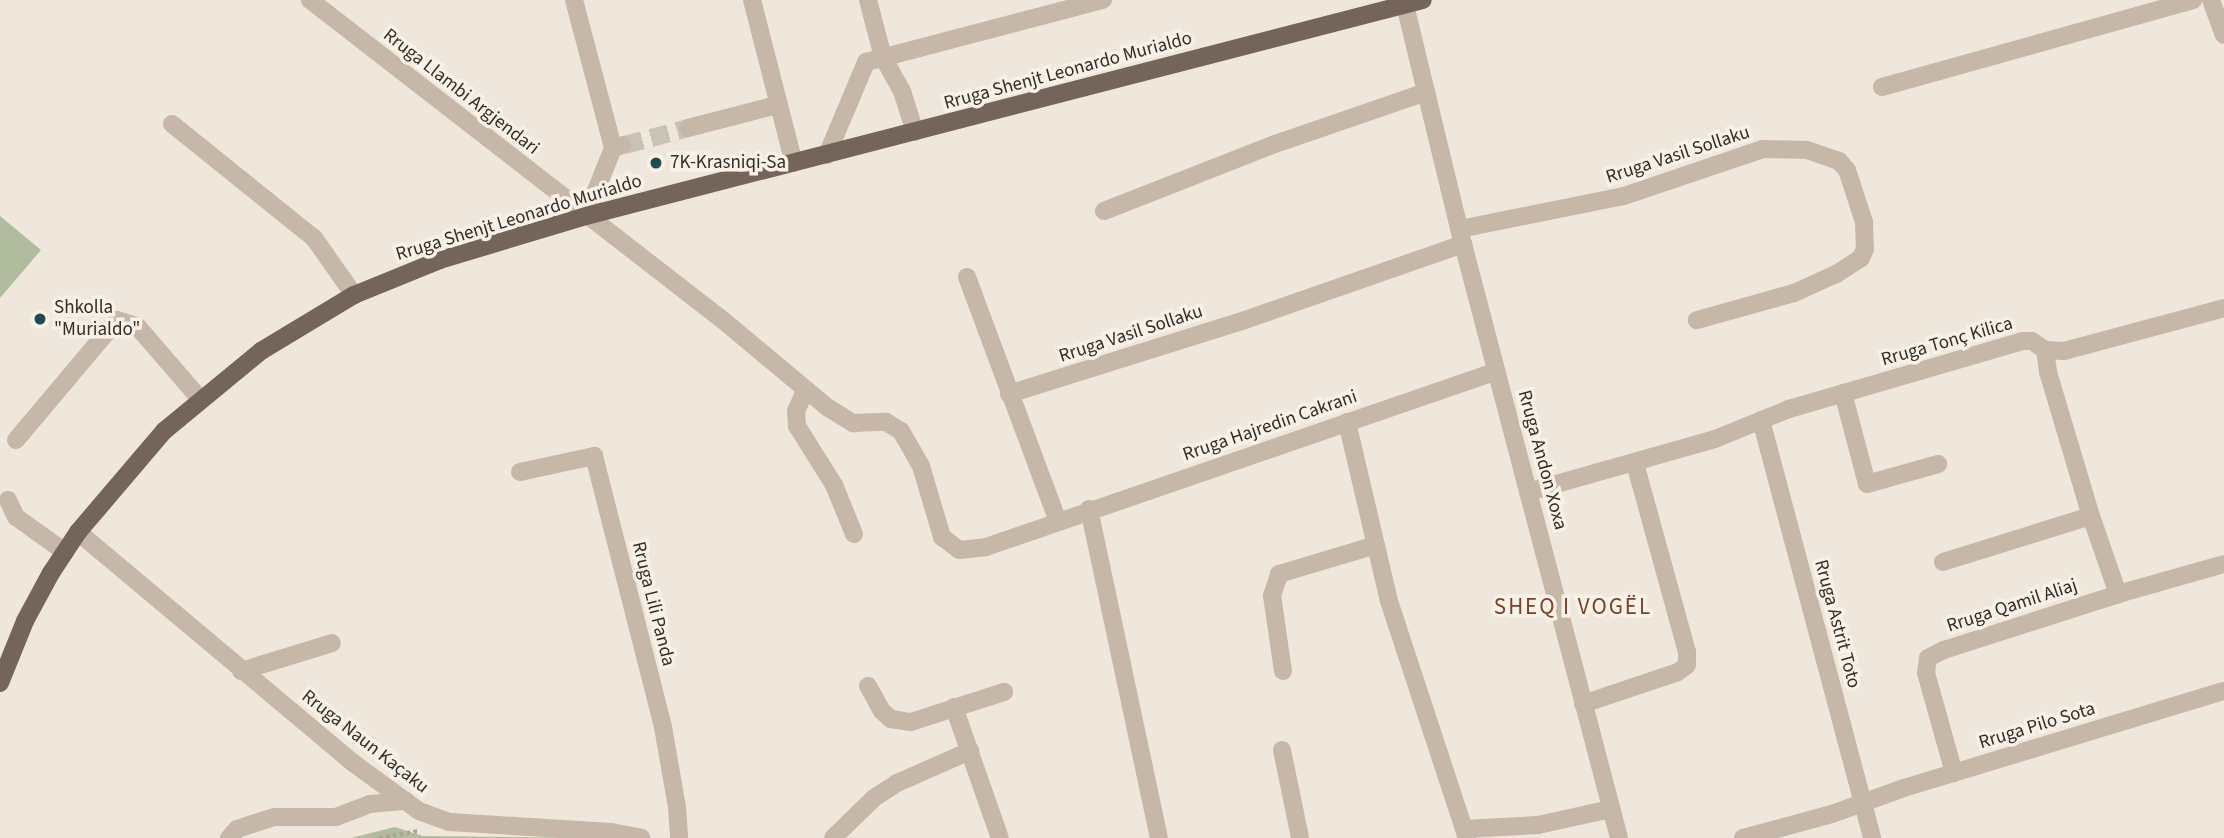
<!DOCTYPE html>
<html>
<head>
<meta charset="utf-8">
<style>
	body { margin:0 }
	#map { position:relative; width:2224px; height:838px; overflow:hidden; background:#efe7db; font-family:"Source Sans 3",sans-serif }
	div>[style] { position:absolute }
	.green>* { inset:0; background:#b0bc9d }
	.minor-tunnel>* { height:18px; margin-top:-9px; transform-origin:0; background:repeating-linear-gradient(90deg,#c9c2b7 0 18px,transparent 0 27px) }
	.path>* { height:3.5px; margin-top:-1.75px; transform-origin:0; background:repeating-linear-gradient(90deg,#b1a193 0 3.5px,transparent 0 7px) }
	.minor>* { height:18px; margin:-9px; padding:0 9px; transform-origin:9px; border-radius:9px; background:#c6b7a8 }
	.major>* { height:18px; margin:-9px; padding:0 9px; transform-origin:9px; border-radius:9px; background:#74645a }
	.dots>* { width:19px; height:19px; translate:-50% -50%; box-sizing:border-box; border:4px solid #f7f1e7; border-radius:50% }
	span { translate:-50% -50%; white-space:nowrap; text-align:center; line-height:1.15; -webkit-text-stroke:7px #f7f1e7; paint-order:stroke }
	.street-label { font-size:19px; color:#332c28 }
	.poi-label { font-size:19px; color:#332c28 }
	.left { translate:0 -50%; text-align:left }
	.quarter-label { font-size:23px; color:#7b4028; letter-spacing:2px }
</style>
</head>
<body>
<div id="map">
	<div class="green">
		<div style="clip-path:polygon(0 216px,41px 250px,0 298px)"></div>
		<div style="clip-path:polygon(395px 827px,423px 836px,613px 838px,351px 838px)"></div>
	</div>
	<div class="minor-tunnel">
		<div style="left:625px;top:145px;width:65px;rotate:-15.1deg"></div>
	</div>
	<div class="path">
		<div style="left:379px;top:838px;width:40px;rotate:-10deg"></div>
	</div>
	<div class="minor">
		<div style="left:310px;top:0;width:524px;rotate:37.79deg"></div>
		<div style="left:724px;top:321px;width:134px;rotate:39.9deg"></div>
		<div style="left:827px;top:407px;width:31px;rotate:32deg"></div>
		<div style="left:853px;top:423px;width:33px;rotate:-2deg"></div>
		<div style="left:886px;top:422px;width:17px;rotate:31deg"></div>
		<div style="left:901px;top:431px;width:40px;rotate:60.3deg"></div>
		<div style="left:921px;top:466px;width:74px;rotate:73.5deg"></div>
		<div style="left:942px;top:537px;width:21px;rotate:37deg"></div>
		<div style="left:959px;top:550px;width:27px;rotate:-6deg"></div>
		<div style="left:986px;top:547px;width:540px;rotate:-19deg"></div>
		<div style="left:574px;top:0;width:153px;rotate:75.2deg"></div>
		<div style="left:752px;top:0;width:168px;rotate:75.6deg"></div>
		<div style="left:868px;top:0;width:59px;rotate:75.3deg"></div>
		<div style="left:883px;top:57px;width:39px;rotate:61deg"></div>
		<div style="left:902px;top:91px;width:43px;rotate:72.4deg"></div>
		<div style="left:2211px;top:0;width:37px;rotate:70deg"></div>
		<div style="left:1405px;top:5px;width:246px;rotate:76.4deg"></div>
		<div style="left:1463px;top:244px;width:614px;rotate:75.28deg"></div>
		<div style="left:1882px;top:87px;width:323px;rotate:-15.6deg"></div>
		<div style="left:172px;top:124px;width:182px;rotate:38.8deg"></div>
		<div style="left:314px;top:238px;width:70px;rotate:54.9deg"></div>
		<div style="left:688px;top:128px;width:92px;rotate:-14.5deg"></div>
		<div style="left:827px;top:155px;width:101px;rotate:-67.2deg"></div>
		<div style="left:866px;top:62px;width:245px;rotate:-14.7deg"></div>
		<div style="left:1104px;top:211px;width:184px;rotate:-21.4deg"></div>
		<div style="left:1275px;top:144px;width:160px;rotate:-19deg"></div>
		<div style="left:586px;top:216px;width:73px;rotate:-68.3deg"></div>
		<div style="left:613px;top:148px;width:10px;rotate:-17deg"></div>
		<div style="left:1460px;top:229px;width:167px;rotate:-11.4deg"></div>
		<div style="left:1624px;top:196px;width:147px;rotate:-18.7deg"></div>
		<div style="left:1763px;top:149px;width:44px;rotate:1.3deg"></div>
		<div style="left:1807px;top:150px;width:34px;rotate:19deg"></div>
		<div style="left:1839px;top:161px;width:12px;rotate:48deg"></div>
		<div style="left:1847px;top:170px;width:55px;rotate:71.9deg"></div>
		<div style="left:1864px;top:222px;width:27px;rotate:88deg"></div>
		<div style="left:1865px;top:249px;width:10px;rotate:114deg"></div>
		<div style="left:1861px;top:258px;width:30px;rotate:147deg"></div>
		<div style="left:1836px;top:274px;width:46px;rotate:155.7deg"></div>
		<div style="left:1794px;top:293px;width:101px;rotate:164.4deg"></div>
		<div style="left:967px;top:277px;width:261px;rotate:69.6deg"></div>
		<div style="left:2045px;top:350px;width:22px;rotate:82deg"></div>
		<div style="left:2048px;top:372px;width:150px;rotate:73.4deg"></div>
		<div style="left:2091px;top:516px;width:83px;rotate:70.9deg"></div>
		<div style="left:805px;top:391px;width:22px;rotate:114deg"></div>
		<div style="left:796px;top:411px;width:15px;rotate:86deg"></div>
		<div style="left:797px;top:426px;width:70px;rotate:57.9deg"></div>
		<div style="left:834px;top:485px;width:53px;rotate:67.8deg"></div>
		<div style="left:1843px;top:393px;width:94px;rotate:75.2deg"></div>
		<div style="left:1867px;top:484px;width:74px;rotate:-15.7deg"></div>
		<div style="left:1009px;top:394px;width:247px;rotate:-17.4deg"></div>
		<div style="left:1245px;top:320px;width:231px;rotate:-19.2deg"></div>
		<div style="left:1761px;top:420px;width:432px;rotate:75.1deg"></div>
		<div style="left:1347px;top:422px;width:184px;rotate:76.8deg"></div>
		<div style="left:1389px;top:601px;width:250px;rotate:71.8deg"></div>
		<div style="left:16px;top:440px;width:157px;rotate:-49.9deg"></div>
		<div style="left:117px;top:320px;width:21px;rotate:17deg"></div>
		<div style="left:137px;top:326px;width:96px;rotate:49.2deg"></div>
		<div style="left:520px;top:472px;width:76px;rotate:-12.2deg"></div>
		<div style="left:594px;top:456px;width:280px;rotate:75.7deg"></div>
		<div style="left:663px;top:727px;width:81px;rotate:80.1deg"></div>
		<div style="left:677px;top:807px;width:31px;rotate:86deg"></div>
		<div style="left:1528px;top:492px;width:194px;rotate:-15.8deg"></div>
		<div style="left:1715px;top:439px;width:80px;rotate:-22.1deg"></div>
		<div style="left:1789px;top:409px;width:244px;rotate:-16.2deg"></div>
		<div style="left:2023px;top:341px;width:9px"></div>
		<div style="left:2032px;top:341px;width:16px;rotate:35deg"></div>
		<div style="left:2045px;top:350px;width:19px;rotate:3deg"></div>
		<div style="left:2064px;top:351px;width:166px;rotate:-15deg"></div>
		<div style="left:8px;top:500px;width:19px;rotate:65deg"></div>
		<div style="left:16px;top:517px;width:60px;rotate:35.5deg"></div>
		<div style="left:1089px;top:509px;width:336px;rotate:78deg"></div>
		<div style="left:78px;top:532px;width:358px;rotate:40deg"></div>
		<div style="left:352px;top:762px;width:83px;rotate:36.2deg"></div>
		<div style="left:419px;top:811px;width:32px;rotate:20deg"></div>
		<div style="left:449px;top:822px;width:162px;rotate:3.5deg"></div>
		<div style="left:611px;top:832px;width:31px;rotate:11deg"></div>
		<div style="left:1943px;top:562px;width:155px;rotate:-17.3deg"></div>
		<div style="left:241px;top:671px;width:95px;rotate:-17.1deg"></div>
		<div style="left:1283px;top:671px;width:76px;rotate:-98.3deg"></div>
		<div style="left:1272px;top:596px;width:23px;rotate:-72deg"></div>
		<div style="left:1279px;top:574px;width:101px;rotate:-16.6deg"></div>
		<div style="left:868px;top:686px;width:29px;rotate:61deg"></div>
		<div style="left:882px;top:711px;width:12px;rotate:42deg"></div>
		<div style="left:891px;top:719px;width:20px;rotate:9deg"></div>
		<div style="left:911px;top:722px;width:98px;rotate:-17.9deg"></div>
		<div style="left:1583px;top:704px;width:100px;rotate:-18.6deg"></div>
		<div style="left:1678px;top:672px;width:11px;rotate:-38deg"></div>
		<div style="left:1687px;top:665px;width:13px;rotate:-90deg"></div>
		<div style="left:1687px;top:652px;width:196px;rotate:-105.4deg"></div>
		<div style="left:954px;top:707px;width:139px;rotate:70.7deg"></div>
		<div style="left:1282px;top:750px;width:90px;rotate:78.4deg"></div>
		<div style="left:1954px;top:773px;width:104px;rotate:-105.6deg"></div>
		<div style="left:1926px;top:673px;width:15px;rotate:-82deg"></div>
		<div style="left:1928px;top:658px;width:18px;rotate:-27deg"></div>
		<div style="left:1944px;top:650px;width:183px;rotate:-17.8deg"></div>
		<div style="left:2118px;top:594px;width:110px;rotate:-15.8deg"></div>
		<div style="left:1464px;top:829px;width:74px;rotate:-3.1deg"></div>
		<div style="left:1538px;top:825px;width:75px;rotate:-12.4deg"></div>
		<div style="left:229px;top:838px;width:12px;rotate:-48deg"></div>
		<div style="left:237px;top:829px;width:39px;rotate:-18deg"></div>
		<div style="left:274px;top:817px;width:62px"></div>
		<div style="left:336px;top:817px;width:36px;rotate:-21deg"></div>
		<div style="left:370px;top:804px;width:36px;rotate:-5deg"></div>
		<div style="left:833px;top:838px;width:57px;rotate:-44.3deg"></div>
		<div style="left:874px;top:798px;width:27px;rotate:-33deg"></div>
		<div style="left:897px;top:783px;width:80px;rotate:-23.7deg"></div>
		<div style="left:1743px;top:838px;width:92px;rotate:-15.1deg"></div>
		<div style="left:1832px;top:814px;width:77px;rotate:-19.9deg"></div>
		<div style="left:1904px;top:788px;width:334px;rotate:-16.9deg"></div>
	</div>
	<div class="major">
		<div style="left:0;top:683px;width:67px;rotate:-68deg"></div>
		<div style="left:25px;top:621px;width:55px;rotate:-61.6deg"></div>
		<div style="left:51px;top:573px;width:49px;rotate:-56.6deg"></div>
		<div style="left:78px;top:532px;width:133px;rotate:-49.6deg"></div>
		<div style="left:164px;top:431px;width:126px;rotate:-39.5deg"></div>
		<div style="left:261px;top:351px;width:109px;rotate:-31.1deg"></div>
		<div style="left:354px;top:295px;width:93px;rotate:-22.1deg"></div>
		<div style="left:440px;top:260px;width:152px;rotate:-16.8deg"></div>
		<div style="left:586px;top:216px;width:864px;rotate:-14.47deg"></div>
	</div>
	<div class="dots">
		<div style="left:656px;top:163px;background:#214b51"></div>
		<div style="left:40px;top:319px;background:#214b51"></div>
	</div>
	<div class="street-label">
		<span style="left:1068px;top:71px;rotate:-15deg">Rruga Shenjt Leonardo Murialdo</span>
		<span style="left:461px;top:92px;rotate:38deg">Rruga Llambi Argjendari</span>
		<span style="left:1678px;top:155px;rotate:-18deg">Rruga Vasil Sollaku</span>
		<span style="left:519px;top:218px;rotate:-17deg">Rruga Shenjt Leonardo Murialdo</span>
		<span style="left:1131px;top:334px;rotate:-18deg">Rruga Vasil Sollaku</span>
		<span style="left:1947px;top:342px;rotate:-16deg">Rruga Tonç Kilica</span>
		<span style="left:1270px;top:426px;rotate:-19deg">Rruga Hajredin Cakrani</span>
		<span style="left:1542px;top:460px;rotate:75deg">Rruga Andon Xoxa</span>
		<span style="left:653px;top:604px;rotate:76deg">Rruga Lili Panda</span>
		<span style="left:2012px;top:606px;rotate:-18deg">Rruga Qamil Aliaj</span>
		<span style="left:1837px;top:624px;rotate:75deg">Rruga Astrit Toto</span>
		<span style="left:2037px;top:726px;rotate:-17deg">Rruga Pilo Sota</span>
		<span style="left:365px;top:742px;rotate:38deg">Rruga Naun Kaçaku</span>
	</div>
	<div class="poi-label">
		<span class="left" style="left:670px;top:163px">7K-Krasniqi-Sa</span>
		<span class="left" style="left:54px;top:319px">Shkolla<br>"Murialdo"</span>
	</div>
	<div class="quarter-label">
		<span style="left:1573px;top:607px">SHEQ I VOGËL</span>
	</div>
</div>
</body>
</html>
